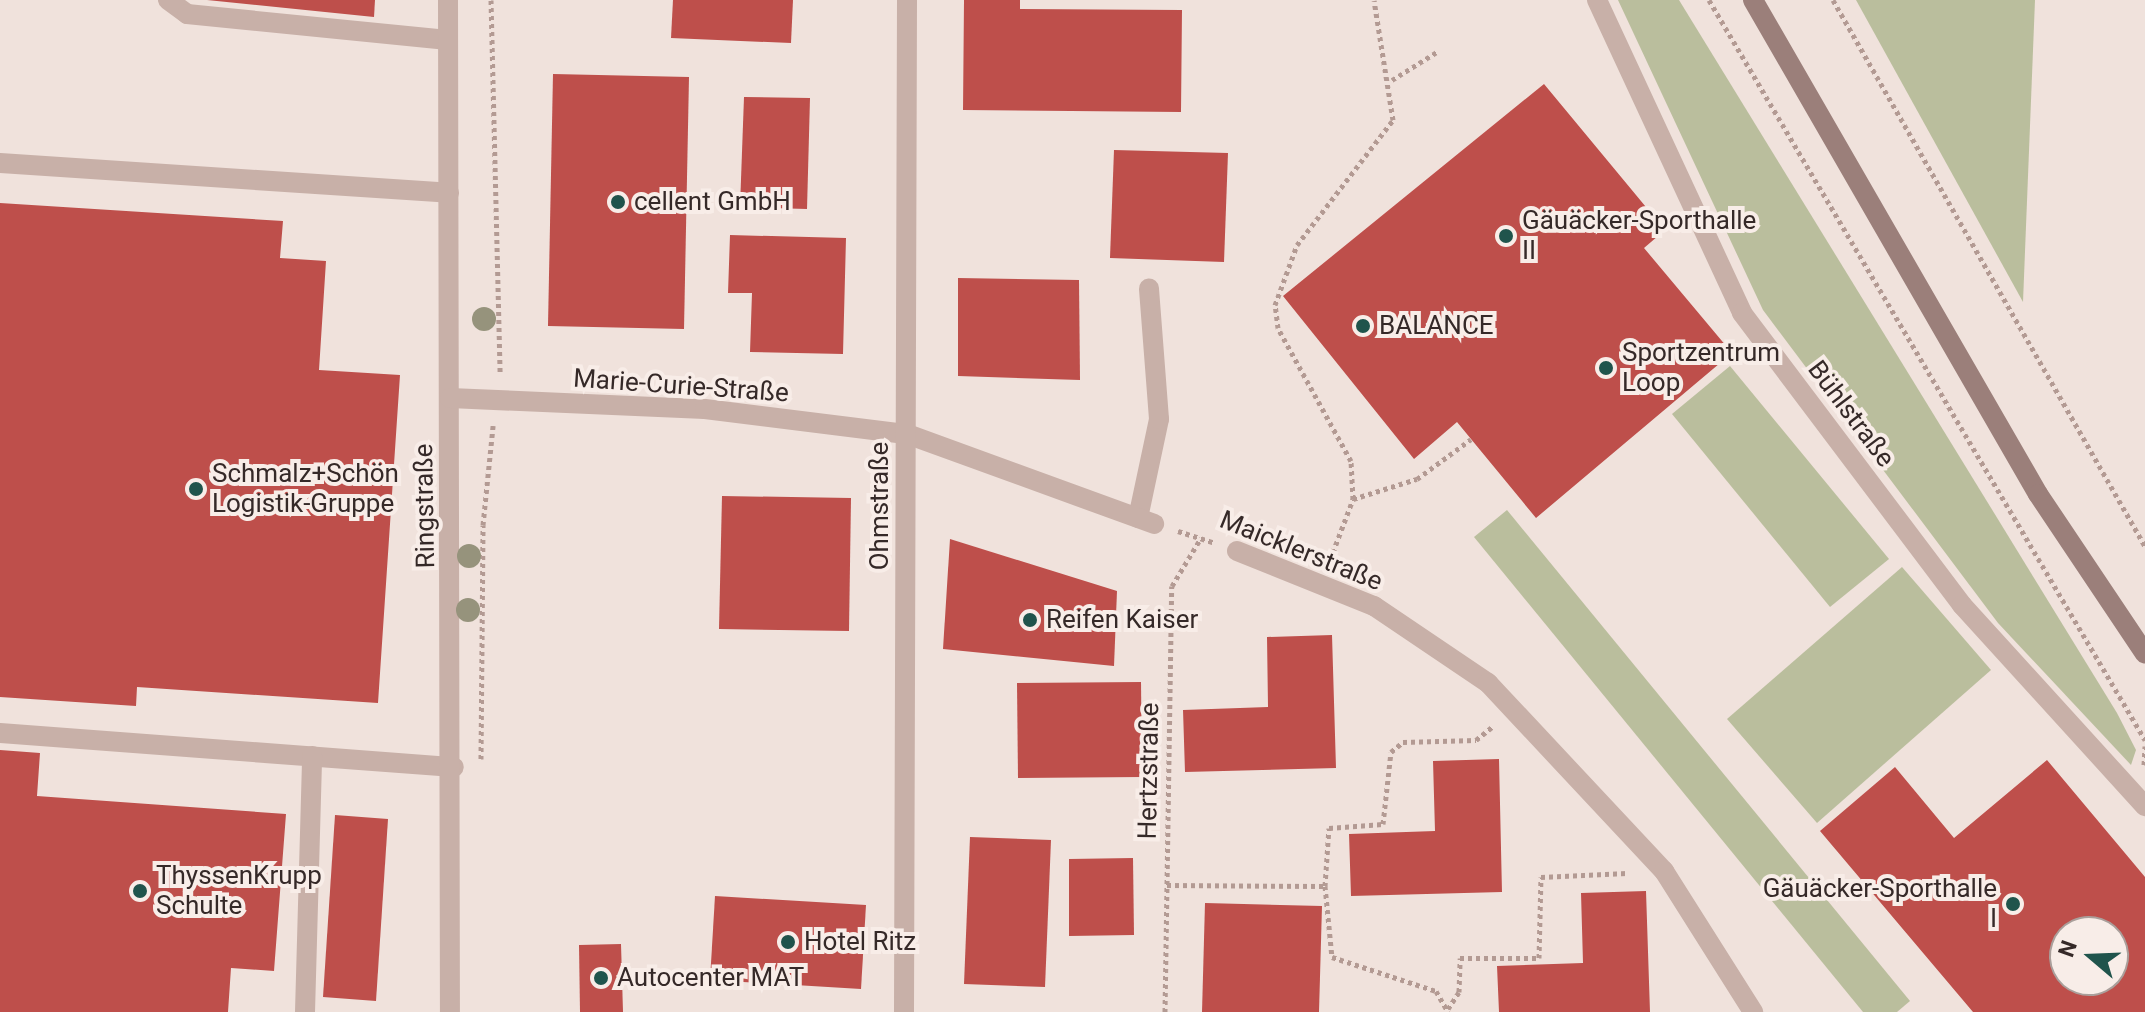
<!DOCTYPE html>
<html>
<head>
<meta charset="utf-8">
<style>
	body { margin:0 }
	#map { position:relative; width:2145px; height:1012px; overflow:hidden; background:#f0e2dc; font-family:Roboto,sans-serif }
	div>[style] { position:absolute }
	.green>* { inset:0; background:#babe9d }
	.building>* { inset:0; background:#be4f4b }
	.path>* { height:5px; margin-top:-2.5px; transform-origin:0; background:repeating-linear-gradient(90deg,#b39a93 0 4px,transparent 0 8px) }
	.lane>* { height:20px; margin:-10px; padding:0 10px; transform-origin:10px; border-radius:10px; background:#c8b0a8 }
	.street>* { height:20px; margin:-10px; padding:0 10px; transform-origin:10px; border-radius:10px; background:#c8b0a8 }
	.secondary>* { height:20px; margin:-10px; padding:0 10px; transform-origin:10px; border-radius:10px; background:#9b7f7a }
	.trees>* { width:24px; height:24px; margin:-12px; border-radius:50%; background:#96937c }
	.dots>* { width:22px; height:22px; translate:-50% -50%; box-sizing:border-box; border:4px solid #f8ede8; border-radius:50% }
	span { translate:-50% -50%; white-space:nowrap; text-align:center; line-height:1.15; -webkit-text-stroke:8px #f8ede8; paint-order:stroke }
	.poi-label { font-size:26px; color:#352928 }
	.left { translate:0 -50%; text-align:left }
	.right { translate:-100% -50%; text-align:right }
	.street-label { font-size:26px; color:#352928 }
	.north { position:absolute; left:2049px; top:916px; width:80px; height:80px; box-sizing:border-box; background:#f8ede8; border:2px solid #aa9f9b; border-radius:50%; rotate:289deg; font-size:22px; font-weight:700; line-height:32px; text-align:center; color:#352928 }
	.north::after { content:''; display:block; margin:auto; width:28px; height:36px; background:#20544c; clip-path:polygon(50% 0,100% 100%,50% 72%,0 100%) }
</style>
</head>
<body>
<div id="map">
	<div class="green">
		<div style="clip-path:polygon(1618px 0,1679px 0,2117px 713px,2136px 750px,2131px 765px,1998px 623px,1763px 310px)"></div>
		<div style="clip-path:polygon(1856px 0,2035px 0,2023px 302px)"></div>
		<div style="clip-path:polygon(1730px 366px,1889px 559px,1830px 607px,1672px 414px)"></div>
		<div style="clip-path:polygon(1507px 510px,1910px 1001px,1897px 1012px,1863px 1012px,1474px 537px)"></div>
		<div style="clip-path:polygon(1902px 567px,1991px 670px,1817px 823px,1727px 719px)"></div>
	</div>
	<div class="building">
		<div style="clip-path:polygon(207px 0,375px 0,374px 17px)"></div>
		<div style="clip-path:polygon(673px 0,793px 0,791px 43px,671px 38px)"></div>
		<div style="clip-path:polygon(964px 0,1020px 0,1020px 9px,1182px 10px,1181px 112px,963px 110px)"></div>
		<div style="clip-path:polygon(553px 74px,689px 77px,684px 329px,548px 326px)"></div>
		<div style="clip-path:polygon(1544px 84px,1665px 230px,1644px 248px,1732px 353px,1536px 518px,1457px 422px,1414px 459px,1283px 296px)"></div>
		<div style="clip-path:polygon(744px 97px,810px 98px,807px 209px,740px 207px)"></div>
		<div style="clip-path:polygon(1114px 150px,1228px 153px,1224px 262px,1110px 258px)"></div>
		<div style="clip-path:polygon(0 203px,283px 221px,280px 258px,326px 261px,319px 370px,400px 375px,378px 703px,137px 687px,136px 706px,0 697px)"></div>
		<div style="clip-path:polygon(730px 235px,846px 238px,843px 354px,750px 352px,752px 293px,728px 293px)"></div>
		<div style="clip-path:polygon(958px 278px,1079px 280px,1080px 380px,958px 376px)"></div>
		<div style="clip-path:polygon(722px 496px,851px 498px,849px 631px,719px 629px)"></div>
		<div style="clip-path:polygon(950px 539px,1117px 591px,1114px 666px,943px 649px)"></div>
		<div style="clip-path:polygon(1332px 635px,1336px 768px,1185px 772px,1183px 710px,1268px 707px,1267px 637px)"></div>
		<div style="clip-path:polygon(1141px 682px,1142px 777px,1018px 778px,1017px 683px)"></div>
		<div style="clip-path:polygon(0 750px,40px 753px,37px 796px,286px 814px,274px 971px,231px 968px,228px 1012px,0 1012px)"></div>
		<div style="clip-path:polygon(1499px 759px,1502px 892px,1351px 896px,1349px 834px,1435px 831px,1433px 761px)"></div>
		<div style="clip-path:polygon(evenodd,2047px 760px,2145px 877px,2145px 1012px,1973px 1012px,1820px 831px,1895px 767px,1954px 838px,2047px 760px,2065px 932px,2113px 932px,2113px 980px,2065px 980px,2065px 932px)"></div>
		<div style="clip-path:polygon(335px 815px,388px 819px,376px 1001px,323px 997px)"></div>
		<div style="clip-path:polygon(970px 837px,1051px 840px,1045px 987px,964px 984px)"></div>
		<div style="clip-path:polygon(1133px 858px,1134px 935px,1069px 936px,1069px 859px)"></div>
		<div style="clip-path:polygon(1646px 891px,1650px 1012px,1499px 1012px,1497px 966px,1583px 963px,1581px 893px)"></div>
		<div style="clip-path:polygon(715px 896px,866px 905px,861px 989px,710px 980px)"></div>
		<div style="clip-path:polygon(1205px 903px,1322px 906px,1319px 1012px,1202px 1012px)"></div>
		<div style="clip-path:polygon(621px 944px,623px 1012px,580px 1012px,579px 945px)"></div>
	</div>
	<div class="path">
		<div style="left:491px;top:0;width:372px;rotate:88.6deg"></div>
		<div style="left:1709px;top:0;width:859px;rotate:59.49deg"></div>
		<div style="left:1833px;top:0;width:629px;rotate:60.26deg"></div>
		<div style="left:1392px;top:80px;width:53px;rotate:-31.9deg"></div>
		<div style="left:1353px;top:499px;width:67px;rotate:-17.4deg"></div>
		<div style="left:1417px;top:479px;width:67px;rotate:-36.5deg"></div>
		<div style="left:1178px;top:531px;width:38px;rotate:18deg"></div>
		<div style="left:1330px;top:560px;width:65px;rotate:-69.3deg"></div>
		<div style="left:1353px;top:499px;width:38px;rotate:-93deg"></div>
		<div style="left:1351px;top:461px;width:152px;rotate:-118.8deg"></div>
		<div style="left:1278px;top:328px;width:23px;rotate:-97deg"></div>
		<div style="left:1275px;top:305px;width:64px;rotate:-69.9deg"></div>
		<div style="left:1297px;top:245px;width:158px;rotate:-52.5deg"></div>
		<div style="left:1393px;top:120px;width:121px;rotate:-99deg"></div>
		<div style="left:481px;top:759px;width:234px;rotate:-89.5deg"></div>
		<div style="left:483px;top:525px;width:100px;rotate:-84.2deg"></div>
		<div style="left:2144px;top:765px;width:19px;rotate:-87deg"></div>
		<div style="left:1167px;top:885px;width:158px;rotate:0.4deg"></div>
		<div style="left:1325px;top:886px;width:58px;rotate:-86.1deg"></div>
		<div style="left:1329px;top:828px;width:54px;rotate:-4.2deg"></div>
		<div style="left:1383px;top:824px;width:72px;rotate:-83.7deg"></div>
		<div style="left:1391px;top:752px;width:16px;rotate:-40deg"></div>
		<div style="left:1403px;top:742px;width:73px;rotate:-1.6deg"></div>
		<div style="left:1476px;top:740px;width:21px;rotate:-39deg"></div>
		<div style="left:1325px;top:886px;width:71px;rotate:84.4deg"></div>
		<div style="left:1332px;top:957px;width:109px;rotate:18.1deg"></div>
		<div style="left:1436px;top:991px;width:24px;rotate:60deg"></div>
		<div style="left:1448px;top:1009px;width:20px;rotate:-57deg"></div>
		<div style="left:1459px;top:992px;width:34px;rotate:-88deg"></div>
		<div style="left:1460px;top:958px;width:79px"></div>
		<div style="left:1539px;top:958px;width:81px;rotate:-88.6deg"></div>
		<div style="left:1541px;top:877px;width:86px;rotate:-2.7deg"></div>
		<div style="left:1165px;top:1012px;width:426px;rotate:-89.1deg"></div>
		<div style="left:1172px;top:586px;width:56px;rotate:-58.9deg"></div>
	</div>
	<div class="lane">
		<div style="left:168px;top:0;width:24px;rotate:36deg"></div>
		<div style="left:187px;top:14px;width:262px;rotate:5.7deg"></div>
		<div style="left:1597px;top:0;width:345px;rotate:65.1deg"></div>
		<div style="left:1742px;top:313px;width:366px;rotate:53deg"></div>
		<div style="left:1962px;top:605px;width:272px;rotate:47.7deg"></div>
		<div style="left:0;top:163px;width:450px;rotate:3.8deg"></div>
		<div style="left:1138px;top:518px;width:101px;rotate:-78deg"></div>
		<div style="left:1159px;top:419px;width:131px;rotate:-94.4deg"></div>
		<div style="left:0;top:733px;width:455px;rotate:4.3deg"></div>
		<div style="left:305px;top:1012px;width:256px;rotate:-88.4deg"></div>
	</div>
	<div class="street">
		<div style="left:448px;top:0;width:1012px;rotate:89.89deg"></div>
		<div style="left:450px;top:398px;width:255px;rotate:2.5deg"></div>
		<div style="left:705px;top:409px;width:204px;rotate:7.1deg"></div>
		<div style="left:907px;top:434px;width:263px;rotate:20deg"></div>
		<div style="left:1237px;top:551px;width:148px;rotate:21.9deg"></div>
		<div style="left:1374px;top:606px;width:138px;rotate:34deg"></div>
		<div style="left:1488px;top:683px;width:258px;rotate:46.9deg"></div>
		<div style="left:1664px;top:871px;width:167px;rotate:57.7deg"></div>
		<div style="left:904px;top:1012px;width:1012px;rotate:-89.83deg"></div>
	</div>
	<div class="secondary">
		<div style="left:1753px;top:0;width:570px;rotate:60.02deg"></div>
		<div style="left:2038px;top:494px;width:192px;rotate:56.2deg"></div>
	</div>
	<div class="trees">
		<div style="left:484px;top:319px"></div>
		<div style="left:469px;top:556px"></div>
		<div style="left:468px;top:610px"></div>
	</div>
	<div class="dots">
		<div style="left:618px;top:202px;background:#20544c"></div>
		<div style="left:1506px;top:236px;background:#20544c"></div>
		<div style="left:1363px;top:326px;background:#20544c"></div>
		<div style="left:1606px;top:368px;background:#20544c"></div>
		<div style="left:196px;top:489px;background:#20544c"></div>
		<div style="left:1030px;top:620px;background:#20544c"></div>
		<div style="left:140px;top:891px;background:#20544c"></div>
		<div style="left:2013px;top:904px;background:#20544c"></div>
		<div style="left:788px;top:942px;background:#20544c"></div>
		<div style="left:601px;top:978px;background:#20544c"></div>
	</div>
	<div class="poi-label">
		<span class="left" style="left:634px;top:202px">cellent GmbH</span>
		<span class="left" style="left:1522px;top:236px">Gäuäcker-Sporthalle<br>II</span>
		<span class="left" style="left:1379px;top:326px">BALANCE</span>
		<span class="left" style="left:1622px;top:368px">Sportzentrum<br>Loop</span>
		<span class="left" style="left:212px;top:489px">Schmalz+Schön<br>Logistik-Gruppe</span>
		<span class="left" style="left:1046px;top:620px">Reifen Kaiser</span>
		<span class="left" style="left:156px;top:891px">ThyssenKrupp<br>Schulte</span>
		<span class="right" style="left:1997px;top:904px">Gäuäcker-Sporthalle<br>I</span>
		<span class="left" style="left:804px;top:942px">Hotel Ritz</span>
		<span class="left" style="left:617px;top:978px">Autocenter MAT</span>
	</div>
	<div class="street-label">
		<span style="left:681px;top:386px;rotate:4deg">Marie-Curie-Straße</span>
		<span style="left:1851px;top:414px;rotate:53deg">Bühlstraße</span>
		<span style="left:425px;top:506px;rotate:-91deg">Ringstraße</span>
		<span style="left:880px;top:506px;rotate:-90deg">Ohmstraße</span>
		<span style="left:1301px;top:551px;rotate:22deg">Maicklerstraße</span>
		<span style="left:1149px;top:771px;rotate:-89deg">Hertzstraße</span>
	</div>
	<div class="north">N</div>
</div>
</body>
</html>
